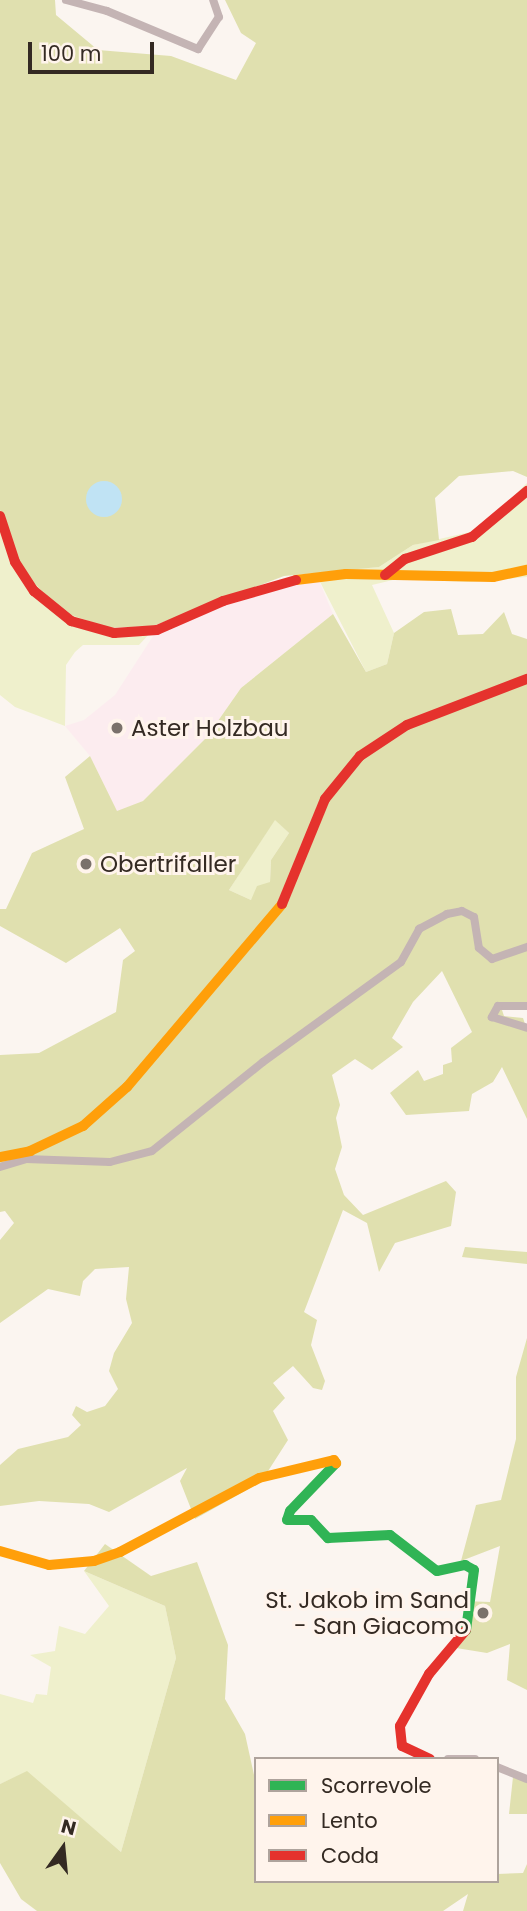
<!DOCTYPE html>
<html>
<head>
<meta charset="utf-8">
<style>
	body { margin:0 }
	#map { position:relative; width:527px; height:1911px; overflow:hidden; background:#fbf5f0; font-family:Poppins,sans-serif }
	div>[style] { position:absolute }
	.industrial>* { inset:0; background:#fcecef }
	.green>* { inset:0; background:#eff0cc }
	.forest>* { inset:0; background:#e0e0af }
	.water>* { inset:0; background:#c0e3f4 }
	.round { border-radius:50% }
	.street>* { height:8px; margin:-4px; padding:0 4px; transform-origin:4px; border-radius:4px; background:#c4b4b4 }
	.fast>* { height:10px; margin:-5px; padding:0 5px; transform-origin:5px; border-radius:5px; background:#30b455 }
	.slow>* { height:10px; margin:-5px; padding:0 5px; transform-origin:5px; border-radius:5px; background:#ff9f0a }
	.jam>* { height:10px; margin:-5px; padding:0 5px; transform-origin:5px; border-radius:5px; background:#e5322d }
	.dots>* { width:19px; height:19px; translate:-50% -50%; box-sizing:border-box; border:4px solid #fff4ec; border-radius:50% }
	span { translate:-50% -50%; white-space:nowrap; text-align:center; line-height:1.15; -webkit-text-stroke:6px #fff4ec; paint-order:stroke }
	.poi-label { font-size:23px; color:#342a23 }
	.left { translate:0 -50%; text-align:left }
	.right { translate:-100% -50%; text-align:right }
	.legend { position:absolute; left:254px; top:1757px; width:245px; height:126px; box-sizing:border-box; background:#fff4ec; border:2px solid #aea39c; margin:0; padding:9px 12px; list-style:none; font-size:21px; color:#342a23 }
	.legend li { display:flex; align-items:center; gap:14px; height:35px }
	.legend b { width:35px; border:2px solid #aea39c }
	.north { position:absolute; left:28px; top:1813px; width:70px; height:70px; -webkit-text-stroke:5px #fff4ec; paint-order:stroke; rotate:15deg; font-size:19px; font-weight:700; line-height:28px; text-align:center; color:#342a23 }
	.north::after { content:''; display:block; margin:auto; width:24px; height:32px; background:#342a23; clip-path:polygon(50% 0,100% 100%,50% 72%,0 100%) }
	.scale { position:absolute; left:28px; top:42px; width:126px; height:32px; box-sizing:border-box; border:4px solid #342a23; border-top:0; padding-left:9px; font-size:21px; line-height:24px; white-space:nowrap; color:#342a23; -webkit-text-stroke:5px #fff4ec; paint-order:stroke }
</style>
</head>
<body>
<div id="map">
	<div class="industrial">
		<div style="clip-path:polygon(317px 576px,333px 614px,241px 688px,206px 738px,143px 801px,117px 812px,90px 756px,65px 726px,84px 720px,115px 695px,157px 630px,223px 601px)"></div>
	</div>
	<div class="green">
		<div style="clip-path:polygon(527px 483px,527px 577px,469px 582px,397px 579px,372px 585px,394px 633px,387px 664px,366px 672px,317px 576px,298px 579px,317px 571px,379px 567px,413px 545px,479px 530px)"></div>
		<div style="clip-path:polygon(0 510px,22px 570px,107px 628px,151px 632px,139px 645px,83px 645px,75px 652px,66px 665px,65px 726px,15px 707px,0 695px)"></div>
		<div style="clip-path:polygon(275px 819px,289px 833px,271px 860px,270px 882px,251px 900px,229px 890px)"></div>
		<div style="clip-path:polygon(84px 1571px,165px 1606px,176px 1658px,121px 1852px,27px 1772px,0 1784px,0 1694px,33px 1703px,36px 1694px,47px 1695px,51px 1667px,30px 1655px,55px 1651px,59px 1626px,85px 1634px,109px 1606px)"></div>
	</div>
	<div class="forest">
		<div style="clip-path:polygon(0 0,55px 0,56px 15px,98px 50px,171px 56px,236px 80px,256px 43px,241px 33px,225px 0,527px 0,527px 477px,513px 471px,459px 476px,435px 498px,439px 540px,413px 545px,379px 567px,284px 576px,153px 626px,107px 628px,61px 611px,22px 570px,0 510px)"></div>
		<div style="clip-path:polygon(evenodd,451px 609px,458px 635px,483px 634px,504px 612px,512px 634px,527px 639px,527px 1007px,502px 1010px,504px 1016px,523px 1018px,527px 1030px,527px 1119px,502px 1067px,493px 1082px,472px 1094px,469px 1111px,406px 1115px,390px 1093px,418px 1070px,424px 1081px,443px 1074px,443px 1065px,452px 1062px,451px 1048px,472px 1032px,442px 971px,413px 1002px,392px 1038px,403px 1047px,372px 1070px,355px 1059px,332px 1075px,340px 1105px,336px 1118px,342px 1147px,335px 1169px,344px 1195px,363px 1215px,446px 1181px,456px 1192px,451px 1226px,395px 1243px,379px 1272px,367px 1223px,343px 1210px,304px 1312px,317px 1320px,311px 1345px,325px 1381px,322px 1390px,313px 1388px,293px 1366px,273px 1383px,285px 1398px,273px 1411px,288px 1440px,261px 1482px,195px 1519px,180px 1481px,187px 1468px,109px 1512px,89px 1504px,39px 1501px,0 1506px,0 1465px,18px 1449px,68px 1437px,81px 1425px,72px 1415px,76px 1406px,87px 1412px,105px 1406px,118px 1389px,109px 1371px,114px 1353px,132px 1323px,126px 1299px,129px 1267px,95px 1269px,83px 1281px,80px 1296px,48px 1289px,0 1323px,0 1240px,14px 1223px,5px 1211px,0 1212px,0 1055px,39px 1053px,116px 1012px,123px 960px,135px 951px,120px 928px,66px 963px,0 926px,0 909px,6px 909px,32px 853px,84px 829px,65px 777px,90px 756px,117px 811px,143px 801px,206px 738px,241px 688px,333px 614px,366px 672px,387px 664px,394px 633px,424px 612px,451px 609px,275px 820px,289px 833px,271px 860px,270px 882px,257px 886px,251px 900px,229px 890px,275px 820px)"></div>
		<div style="clip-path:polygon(465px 1247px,527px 1252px,527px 1264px,462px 1257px)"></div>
		<div style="clip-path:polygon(527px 1338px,527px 1690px,507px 1680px,510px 1644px,487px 1653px,450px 1647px,465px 1624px,463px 1601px,490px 1602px,500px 1546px,461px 1561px,476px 1505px,501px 1500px,516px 1439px,516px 1377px)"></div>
		<div style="clip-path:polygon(105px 1544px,151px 1576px,197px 1562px,228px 1645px,225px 1699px,245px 1734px,256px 1784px,256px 1881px,497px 1881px,497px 1874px,523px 1873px,527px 1864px,527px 1911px,463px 1911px,468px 1894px,443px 1911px,37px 1911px,21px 1899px,0 1863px,0 1784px,27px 1771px,121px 1852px,176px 1658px,165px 1606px,84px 1571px)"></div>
		<div style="clip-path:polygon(513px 1777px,527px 1777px,527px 1814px,509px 1814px)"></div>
	</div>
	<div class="water">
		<div class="round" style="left:86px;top:481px;width:36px;height:36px"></div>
	</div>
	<div class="street">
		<div style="left:66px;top:0;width:42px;rotate:15deg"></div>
		<div style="left:107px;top:11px;width:99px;rotate:22.7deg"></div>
		<div style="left:198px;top:49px;width:38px;rotate:-57deg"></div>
		<div style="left:219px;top:17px;width:18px;rotate:-109deg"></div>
		<div style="left:527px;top:1006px;width:29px;rotate:180deg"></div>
		<div style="left:498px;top:1006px;width:13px;rotate:119deg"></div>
		<div style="left:492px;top:1017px;width:37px;rotate:17deg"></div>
		<div style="left:0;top:1167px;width:27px;rotate:-17deg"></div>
		<div style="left:26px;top:1159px;width:84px;rotate:2deg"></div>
		<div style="left:110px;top:1162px;width:43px;rotate:-14.7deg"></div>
		<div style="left:152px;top:1151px;width:142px;rotate:-38.7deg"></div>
		<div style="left:263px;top:1062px;width:170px;rotate:-35.9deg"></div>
		<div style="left:401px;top:962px;width:38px;rotate:-61deg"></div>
		<div style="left:419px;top:929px;width:32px;rotate:-28deg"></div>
		<div style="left:447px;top:914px;width:15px;rotate:-11deg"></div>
		<div style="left:462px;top:911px;width:13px;rotate:27deg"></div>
		<div style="left:474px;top:917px;width:31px;rotate:81deg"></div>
		<div style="left:479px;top:948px;width:17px;rotate:40deg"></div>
		<div style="left:492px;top:959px;width:37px;rotate:-19deg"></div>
		<div style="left:448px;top:1759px;width:27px"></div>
		<div style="left:497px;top:1767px;width:32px;rotate:22deg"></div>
	</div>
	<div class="fast">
		<div style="left:336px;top:1463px;width:66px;rotate:133.8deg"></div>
		<div style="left:290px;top:1511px;width:9px;rotate:108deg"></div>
		<div style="left:287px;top:1520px;width:24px"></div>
		<div style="left:311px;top:1520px;width:25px;rotate:47deg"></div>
		<div style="left:328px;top:1538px;width:62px;rotate:-2.8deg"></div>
		<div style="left:390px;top:1535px;width:59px;rotate:37.5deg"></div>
		<div style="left:437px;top:1571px;width:29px;rotate:-12deg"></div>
		<div style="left:465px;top:1565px;width:10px;rotate:29deg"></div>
		<div style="left:474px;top:1570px;width:61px;rotate:97.6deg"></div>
	</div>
	<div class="slow">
		<div style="left:296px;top:580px;width:50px;rotate:-6.8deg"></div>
		<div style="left:346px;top:574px;width:147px;rotate:1.2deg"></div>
		<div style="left:493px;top:577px;width:35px;rotate:-12deg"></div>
		<div style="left:0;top:1157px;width:31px;rotate:-11deg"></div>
		<div style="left:30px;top:1151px;width:59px;rotate:-25.3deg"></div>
		<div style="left:83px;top:1126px;width:59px;rotate:-41.6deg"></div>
		<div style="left:127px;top:1087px;width:240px;rotate:-49.7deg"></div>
		<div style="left:0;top:1551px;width:51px;rotate:15.9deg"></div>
		<div style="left:49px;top:1565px;width:45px;rotate:-5.1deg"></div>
		<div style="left:94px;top:1561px;width:28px;rotate:-19deg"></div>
		<div style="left:120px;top:1552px;width:157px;rotate:-28deg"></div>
		<div style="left:259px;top:1478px;width:77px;rotate:-13.5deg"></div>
		<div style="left:334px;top:1460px;width:4px;rotate:56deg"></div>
	</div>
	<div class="jam">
		<div style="left:0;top:516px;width:48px;rotate:71.9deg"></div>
		<div style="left:15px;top:562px;width:35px;rotate:57deg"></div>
		<div style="left:34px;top:591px;width:48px;rotate:39deg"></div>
		<div style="left:71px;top:621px;width:45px;rotate:15.6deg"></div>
		<div style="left:114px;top:633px;width:43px;rotate:-4deg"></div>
		<div style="left:157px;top:630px;width:72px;rotate:-23.7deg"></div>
		<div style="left:223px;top:601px;width:76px;rotate:-16deg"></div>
		<div style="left:385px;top:575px;width:26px;rotate:-39deg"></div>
		<div style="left:405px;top:559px;width:71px;rotate:-18.2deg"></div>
		<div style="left:472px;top:537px;width:72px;rotate:-39.9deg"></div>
		<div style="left:282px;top:904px;width:113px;rotate:-67.7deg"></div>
		<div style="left:325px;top:799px;width:55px;rotate:-50.9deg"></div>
		<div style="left:360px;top:756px;width:56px;rotate:-33.4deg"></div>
		<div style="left:407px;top:725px;width:129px;rotate:-21deg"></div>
		<div style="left:430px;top:1759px;width:31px;rotate:-155deg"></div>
		<div style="left:402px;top:1746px;width:20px;rotate:-96deg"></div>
		<div style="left:400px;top:1726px;width:60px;rotate:-60.9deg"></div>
		<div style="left:429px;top:1674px;width:57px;rotate:-49.9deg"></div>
	</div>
	<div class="dots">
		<div style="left:117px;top:728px;background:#7a716b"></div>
		<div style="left:86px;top:864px;background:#7a716b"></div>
		<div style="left:483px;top:1613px;background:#7a716b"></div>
	</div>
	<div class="poi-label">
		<span class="left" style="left:131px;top:728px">Aster Holzbau</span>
		<span class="left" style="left:100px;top:864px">Obertrifaller</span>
		<span class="right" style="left:469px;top:1613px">St. Jakob im Sand<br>- San Giacomo</span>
	</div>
	<ul class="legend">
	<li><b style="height:9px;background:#30b455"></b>Scorrevole</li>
	<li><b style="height:9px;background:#ff9f0a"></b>Lento</li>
	<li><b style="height:9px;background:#e5322d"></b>Coda</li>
	</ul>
	<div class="north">N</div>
	<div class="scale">100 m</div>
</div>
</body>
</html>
